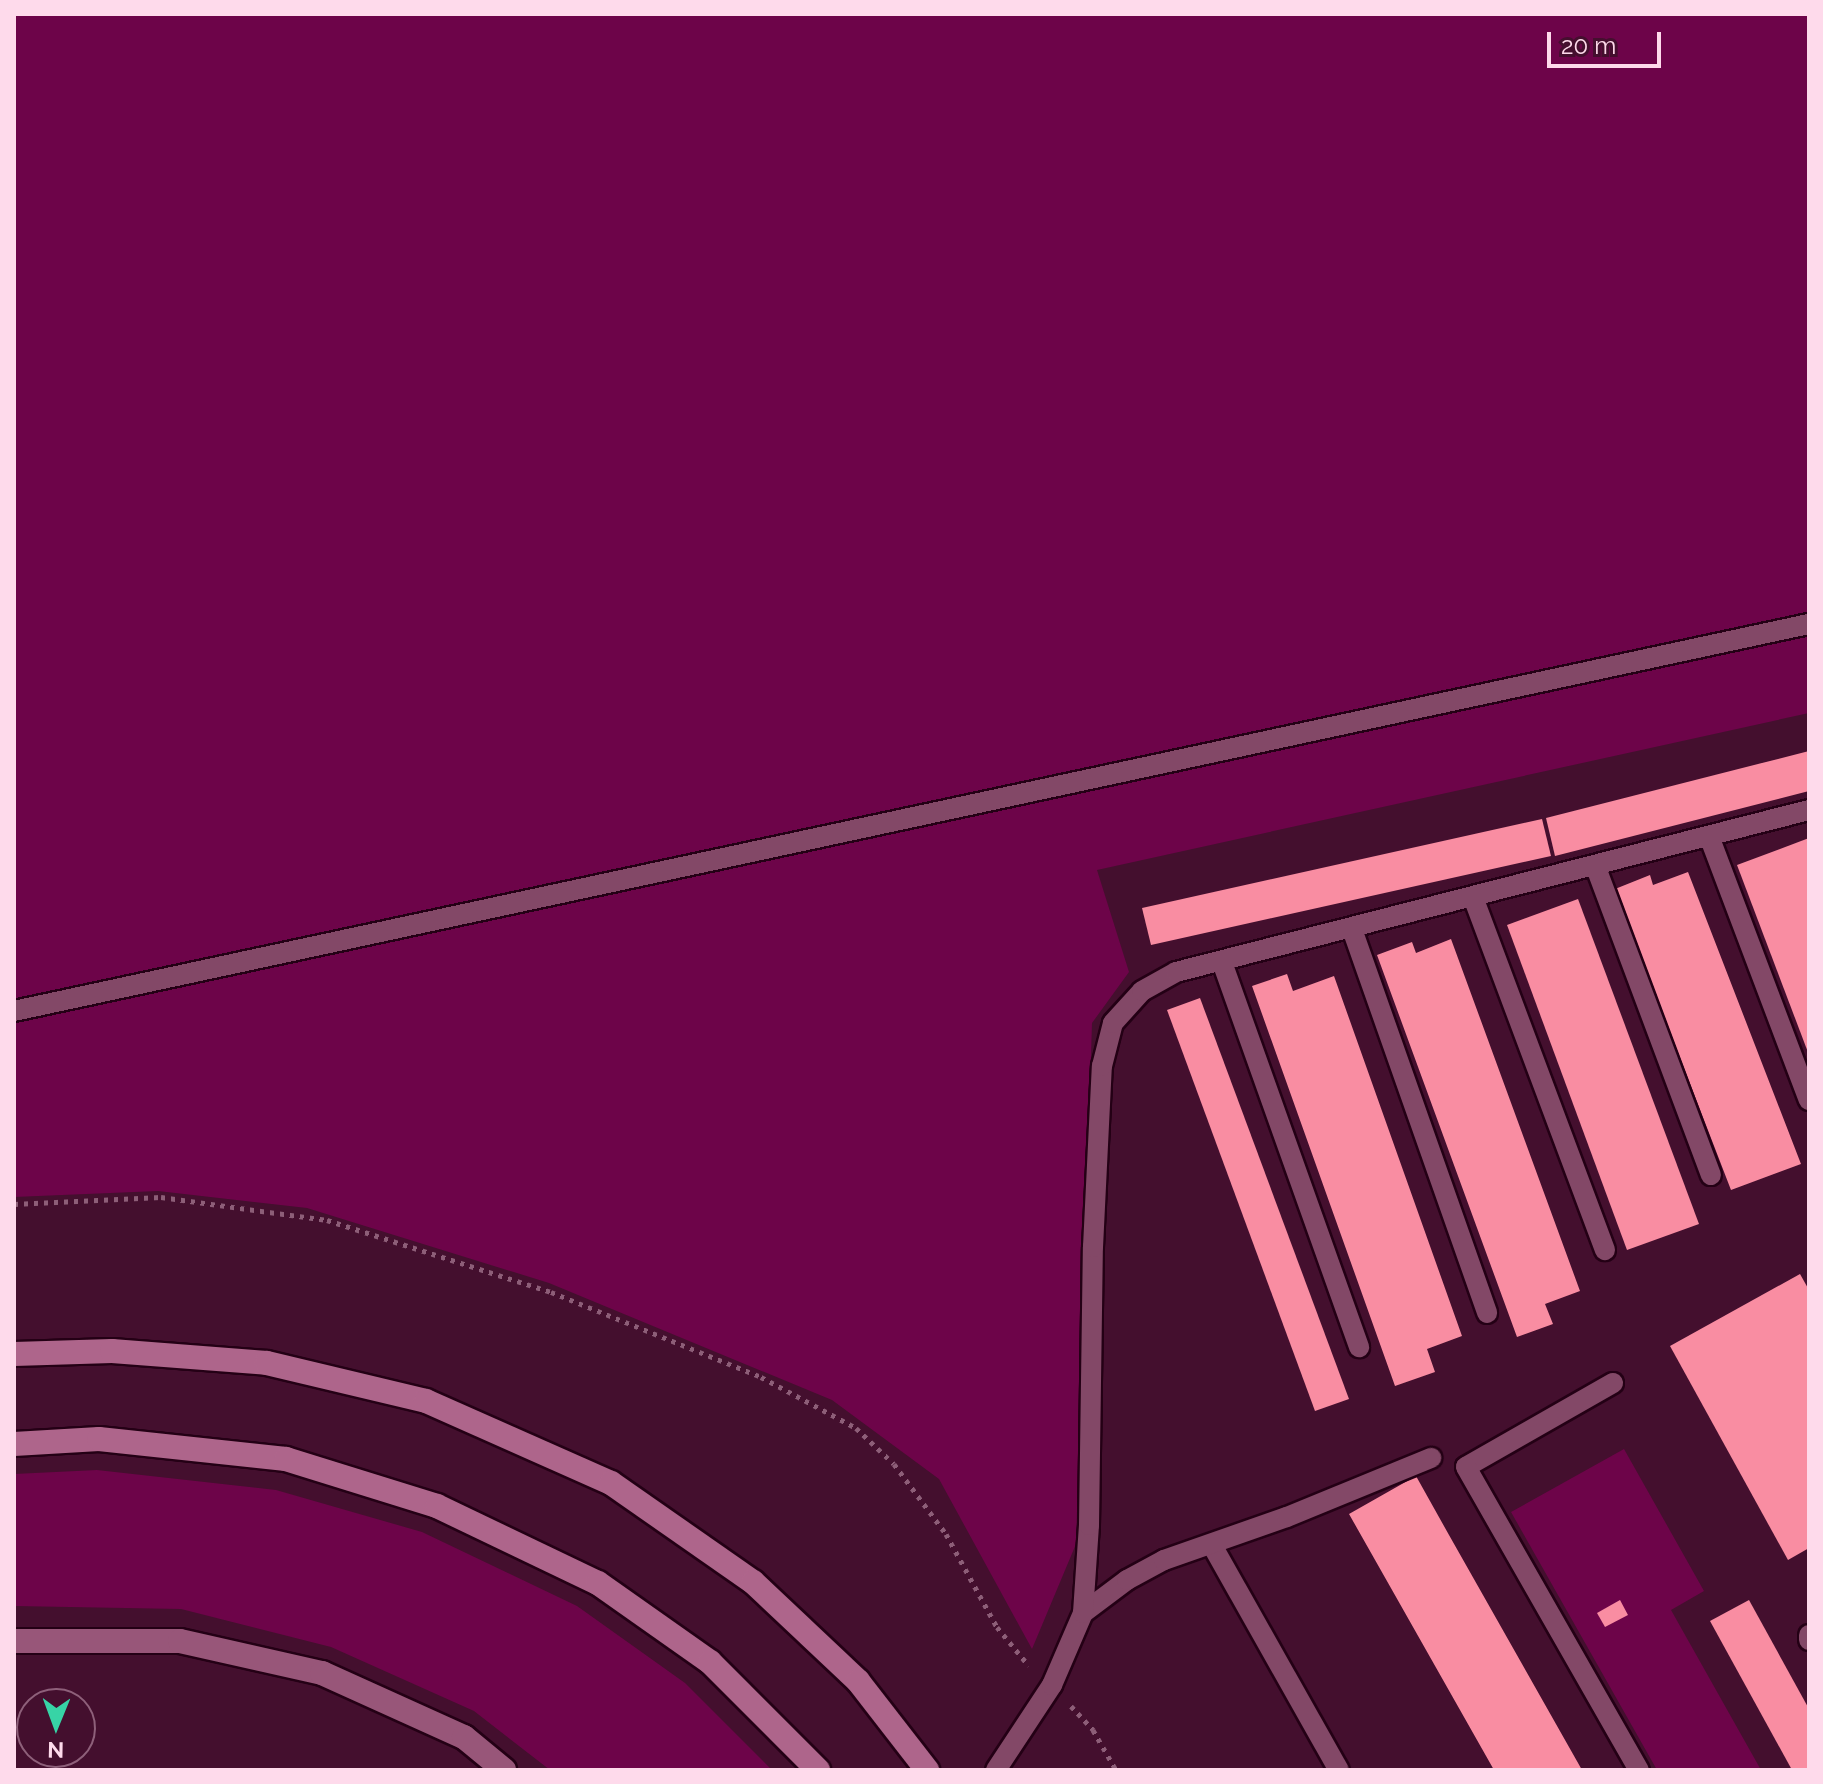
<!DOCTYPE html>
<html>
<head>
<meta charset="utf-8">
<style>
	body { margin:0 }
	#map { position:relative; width:1823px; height:1784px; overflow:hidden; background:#440f2e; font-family:Raleway,sans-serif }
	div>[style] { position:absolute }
	.green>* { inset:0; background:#6d0449 }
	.building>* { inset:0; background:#f98da2 }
	.path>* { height:5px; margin-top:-2.5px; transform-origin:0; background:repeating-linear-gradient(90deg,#8d5e78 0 4px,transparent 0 10px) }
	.roads { filter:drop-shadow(2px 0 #240015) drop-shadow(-2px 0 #240015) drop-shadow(0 2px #240015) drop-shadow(0 -2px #240015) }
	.service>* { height:20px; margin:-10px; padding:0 10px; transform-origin:10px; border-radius:10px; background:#834867 }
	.secondary>* { height:24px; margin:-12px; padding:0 12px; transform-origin:12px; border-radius:12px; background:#985679 }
	.primary>* { height:24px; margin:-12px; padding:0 12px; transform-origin:12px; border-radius:12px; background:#ae658b }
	span { translate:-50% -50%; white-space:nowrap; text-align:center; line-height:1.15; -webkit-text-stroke:8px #440f2e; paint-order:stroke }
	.frame { position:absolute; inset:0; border:16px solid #fedaeb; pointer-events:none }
	.north { position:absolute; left:16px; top:1688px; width:80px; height:80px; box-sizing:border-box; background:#440f2e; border:2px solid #8e607a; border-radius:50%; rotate:181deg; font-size:22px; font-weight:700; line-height:32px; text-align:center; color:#fedaeb }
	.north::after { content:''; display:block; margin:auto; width:28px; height:36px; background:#37d4a6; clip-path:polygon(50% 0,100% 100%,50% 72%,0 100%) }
	.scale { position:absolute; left:1547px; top:32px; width:114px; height:36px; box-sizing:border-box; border:4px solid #fedaeb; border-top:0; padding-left:10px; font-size:24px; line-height:28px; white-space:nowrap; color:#fedaeb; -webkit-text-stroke:6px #440f2e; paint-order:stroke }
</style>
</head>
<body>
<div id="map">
	<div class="green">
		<div style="clip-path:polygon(14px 14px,1809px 14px,1809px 713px,1097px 870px,1129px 972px,1092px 1023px,1076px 1544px,1032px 1649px,939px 1479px,832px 1400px,549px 1283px,307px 1208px,158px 1191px,14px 1197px)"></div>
		<div style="clip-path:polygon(1624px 1449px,1704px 1591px,1671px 1610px,1761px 1770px,1657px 1770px,1511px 1512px)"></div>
		<div style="clip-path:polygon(97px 1470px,276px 1490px,422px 1532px,577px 1606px,685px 1683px,772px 1770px,550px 1770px,474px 1711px,331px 1647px,181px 1609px,14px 1606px,14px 1474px)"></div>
	</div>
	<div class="building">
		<div style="clip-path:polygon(1809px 751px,1809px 791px,1555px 856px,1546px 818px)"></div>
		<div style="clip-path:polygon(1542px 819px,1551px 856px,1151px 945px,1142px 908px)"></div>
		<div style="clip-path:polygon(1809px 838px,1809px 1055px,1737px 865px)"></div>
		<div style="clip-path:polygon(1688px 872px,1801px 1164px,1731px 1190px,1615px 889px,1650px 875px,1653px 885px)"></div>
		<div style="clip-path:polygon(1578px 899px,1699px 1224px,1627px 1250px,1507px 925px)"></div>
		<div style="clip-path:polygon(1451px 939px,1580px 1291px,1545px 1304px,1553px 1324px,1517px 1337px,1377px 955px,1412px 942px,1416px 953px)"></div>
		<div style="clip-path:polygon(1287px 974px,1293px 991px,1334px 976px,1462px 1336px,1427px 1349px,1435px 1372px,1395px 1386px,1252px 986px)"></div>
		<div style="clip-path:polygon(1200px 998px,1349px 1399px,1315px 1411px,1167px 1010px)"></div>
		<div style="clip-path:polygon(1800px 1274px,1809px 1290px,1809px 1548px,1788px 1560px,1670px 1346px)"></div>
		<div style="clip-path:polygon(1416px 1476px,1449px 1535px,1582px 1770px,1494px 1770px,1349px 1514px)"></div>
		<div style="clip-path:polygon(1620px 1600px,1628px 1615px,1605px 1627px,1597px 1613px)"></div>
		<div style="clip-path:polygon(1749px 1600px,1809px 1709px,1809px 1770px,1792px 1770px,1710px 1621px)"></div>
	</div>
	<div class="path">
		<div style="left:14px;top:1204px;width:147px;rotate:-2.7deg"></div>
		<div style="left:161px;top:1197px;width:168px;rotate:7.9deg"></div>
		<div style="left:327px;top:1220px;width:235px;rotate:17.8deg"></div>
		<div style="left:551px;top:1292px;width:227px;rotate:22deg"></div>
		<div style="left:761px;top:1377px;width:108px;rotate:28.2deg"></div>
		<div style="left:856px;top:1428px;width:52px;rotate:43.5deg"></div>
		<div style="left:894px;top:1464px;width:87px;rotate:53.4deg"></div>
		<div style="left:946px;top:1534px;width:106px;rotate:61.3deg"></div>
		<div style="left:997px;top:1627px;width:50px;rotate:50.6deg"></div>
		<div style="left:1071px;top:1706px;width:33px;rotate:47deg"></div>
		<div style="left:1093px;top:1730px;width:46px;rotate:60.1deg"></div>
	</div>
	<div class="roads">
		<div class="service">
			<div style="left:1709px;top:836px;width:282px;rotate:69.3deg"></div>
			<div style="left:1595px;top:865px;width:331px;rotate:69.5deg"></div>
			<div style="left:1473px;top:897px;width:377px;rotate:69.5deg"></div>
			<div style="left:1352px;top:929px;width:407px;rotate:70.6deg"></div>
			<div style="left:1222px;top:962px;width:409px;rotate:70.4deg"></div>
			<div style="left:14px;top:1011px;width:1836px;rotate:-12.17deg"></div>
			<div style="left:1613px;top:1383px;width:169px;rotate:150.3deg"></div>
			<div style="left:1466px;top:1467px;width:349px;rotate:60.3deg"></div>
			<div style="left:1212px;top:1545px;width:258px;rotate:60.6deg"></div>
			<div style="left:1083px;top:1613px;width:55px;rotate:-36.9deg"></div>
			<div style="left:1127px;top:1580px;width:42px;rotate:-28.4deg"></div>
			<div style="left:1164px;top:1560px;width:130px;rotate:-19.3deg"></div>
			<div style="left:1287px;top:1517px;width:156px;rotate:-22.3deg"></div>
			<div style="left:1809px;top:1635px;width:5px;rotate:90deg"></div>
			<div style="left:996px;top:1770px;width:102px;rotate:-56.6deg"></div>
			<div style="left:1052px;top:1685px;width:78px;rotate:-66.7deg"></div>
			<div style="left:1083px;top:1613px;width:88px;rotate:-86.1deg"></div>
			<div style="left:1089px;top:1525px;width:278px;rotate:-89.2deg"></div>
			<div style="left:1093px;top:1247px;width:181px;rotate:-87.2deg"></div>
			<div style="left:1102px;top:1066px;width:44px;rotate:-75.7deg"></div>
			<div style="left:1113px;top:1023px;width:43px;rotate:-47.8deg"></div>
			<div style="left:1142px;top:991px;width:39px;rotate:-29deg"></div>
			<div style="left:1176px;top:972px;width:653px;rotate:-14.36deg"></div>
		</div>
		<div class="secondary">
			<div style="left:14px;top:1641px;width:166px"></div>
			<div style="left:180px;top:1641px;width:146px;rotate:12.7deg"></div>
			<div style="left:322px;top:1673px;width:156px;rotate:24.3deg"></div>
			<div style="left:464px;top:1737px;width:52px;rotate:39.5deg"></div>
		</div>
		<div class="primary">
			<div style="left:14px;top:1354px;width:98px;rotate:-1.8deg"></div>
			<div style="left:112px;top:1351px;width:155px;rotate:4.4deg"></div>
			<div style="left:267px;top:1363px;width:163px;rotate:13.4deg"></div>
			<div style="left:426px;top:1401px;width:202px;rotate:23.9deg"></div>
			<div style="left:611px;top:1483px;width:173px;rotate:34.9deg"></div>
			<div style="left:753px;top:1582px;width:144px;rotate:43.3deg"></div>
			<div style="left:858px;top:1681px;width:113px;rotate:52.2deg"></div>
			<div style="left:14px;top:1444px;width:85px;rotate:-3.4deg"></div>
			<div style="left:99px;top:1439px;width:188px;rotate:6.1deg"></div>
			<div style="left:286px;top:1459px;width:158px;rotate:17.3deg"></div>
			<div style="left:437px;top:1506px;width:178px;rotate:25.6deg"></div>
			<div style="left:598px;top:1583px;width:137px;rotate:35.2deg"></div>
			<div style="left:710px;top:1662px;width:153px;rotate:45deg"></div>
		</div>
	</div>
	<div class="frame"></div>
	<div class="north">N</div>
	<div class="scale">20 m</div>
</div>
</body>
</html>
